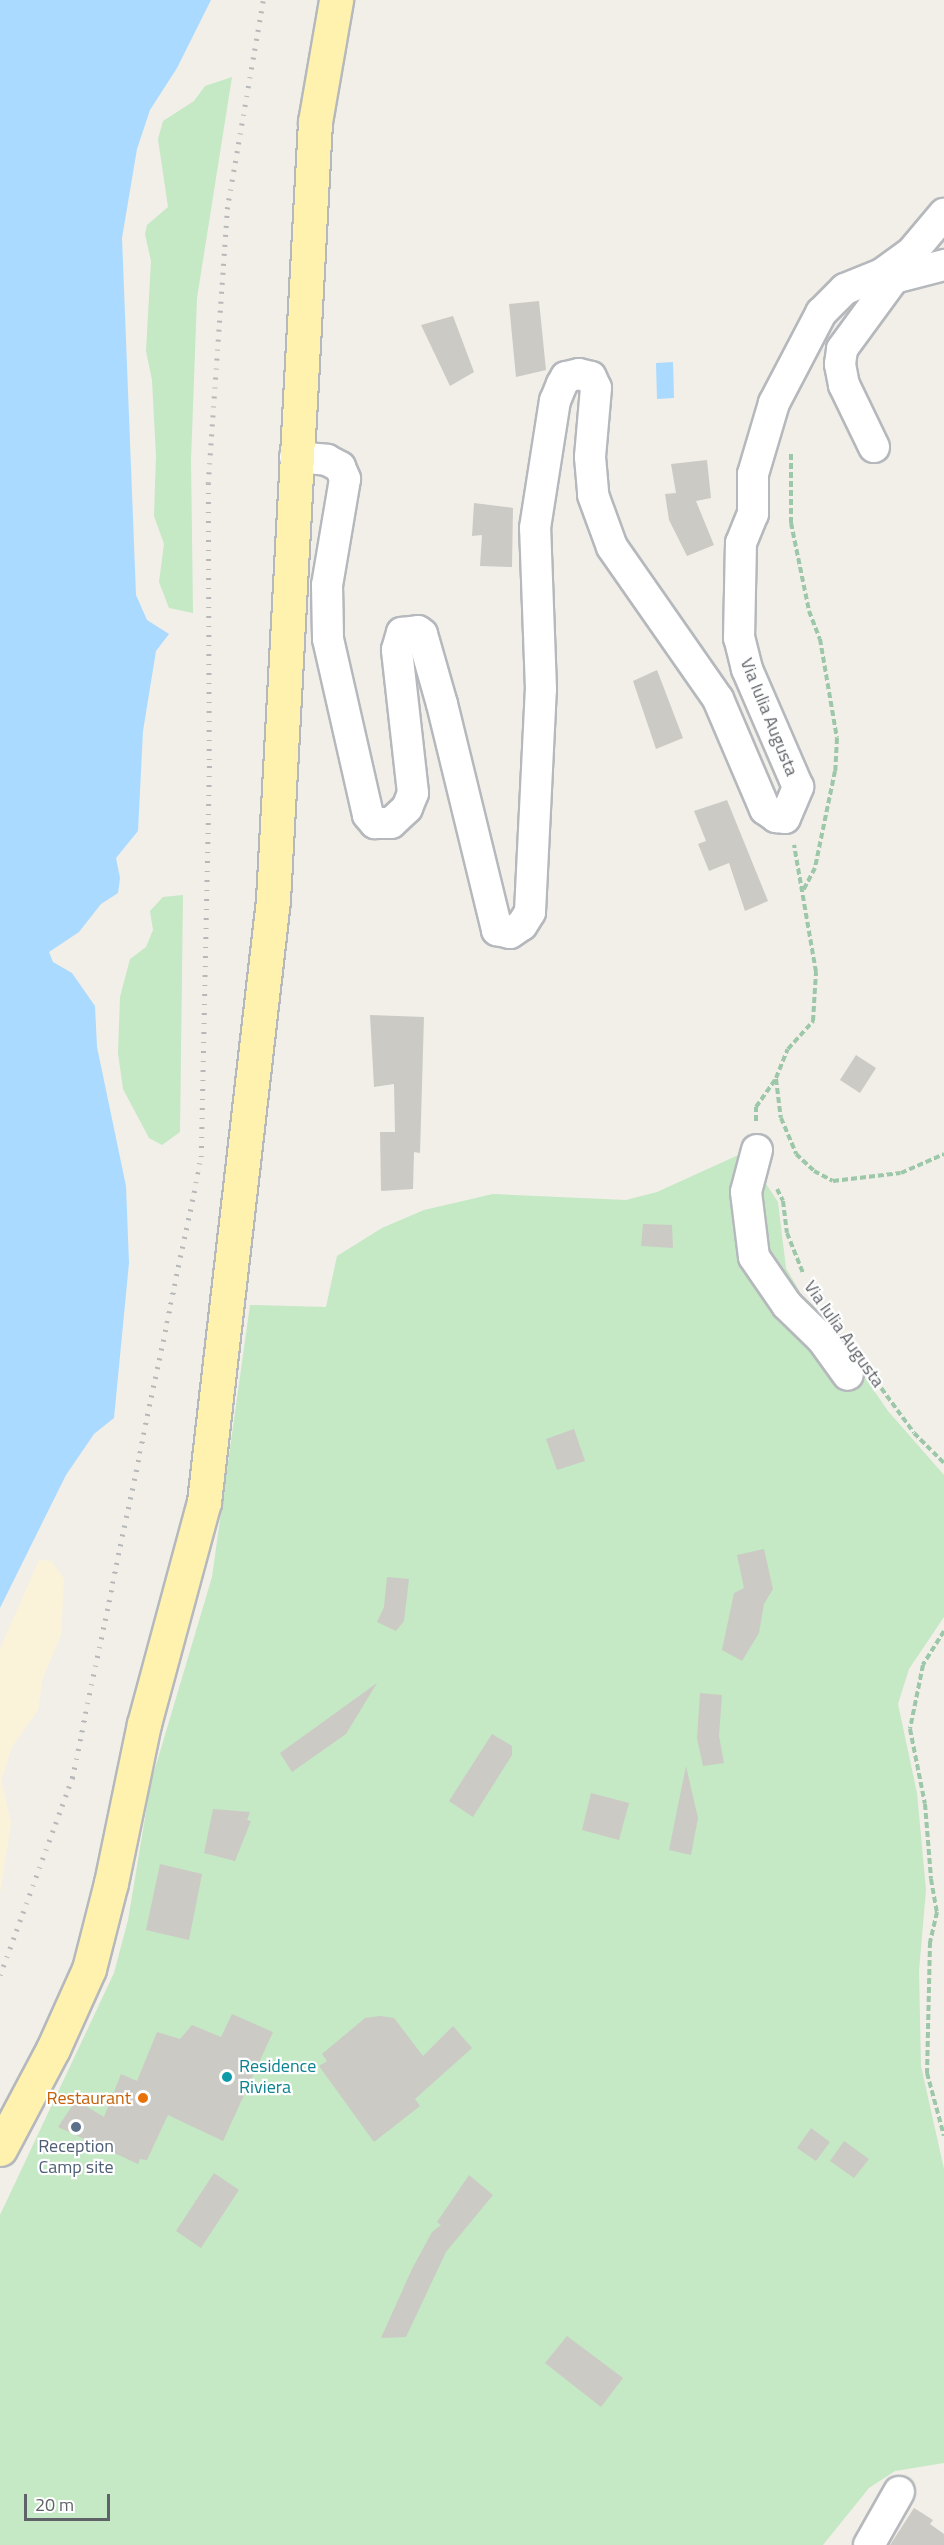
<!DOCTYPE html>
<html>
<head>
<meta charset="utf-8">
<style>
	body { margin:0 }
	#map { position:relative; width:944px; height:2545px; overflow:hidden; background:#f1efe8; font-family:"Titillium Web",sans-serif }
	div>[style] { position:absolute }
	.green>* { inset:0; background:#c5e8c5 }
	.sand>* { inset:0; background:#fbf3d9 }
	.water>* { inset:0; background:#aadaff }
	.building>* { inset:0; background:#cccac5 }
	.path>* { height:4px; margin-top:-2px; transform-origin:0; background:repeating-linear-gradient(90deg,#9cc7a9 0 6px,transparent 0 9px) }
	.roads { filter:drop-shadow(2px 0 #b5b8bc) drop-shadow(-2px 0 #b5b8bc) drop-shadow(0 2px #b5b8bc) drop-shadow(0 -2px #b5b8bc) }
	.minor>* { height:30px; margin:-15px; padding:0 15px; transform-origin:15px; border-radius:15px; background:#fff }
	.major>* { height:33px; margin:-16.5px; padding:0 16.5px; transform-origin:16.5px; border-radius:16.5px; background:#fff2af }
	.rail>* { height:4.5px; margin-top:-2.25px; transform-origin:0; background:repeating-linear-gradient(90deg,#b6b7b8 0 1.5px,transparent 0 9.5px) }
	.dots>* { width:16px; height:16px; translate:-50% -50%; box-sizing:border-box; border:3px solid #fff; border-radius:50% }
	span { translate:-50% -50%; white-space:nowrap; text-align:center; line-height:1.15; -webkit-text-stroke:4.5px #fff; paint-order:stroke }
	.street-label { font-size:18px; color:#5f6368 }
	.culture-label { font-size:18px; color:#0d838f }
	.left { translate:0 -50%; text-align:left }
	.food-label { font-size:18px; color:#c56008 }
	.right { translate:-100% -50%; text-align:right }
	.service-label { font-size:18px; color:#4e5e75 }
	.scale { position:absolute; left:24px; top:2494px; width:86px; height:27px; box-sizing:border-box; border:3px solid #5f6368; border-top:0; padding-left:8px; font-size:18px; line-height:21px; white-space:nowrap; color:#5f6368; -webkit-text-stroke:4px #fff; paint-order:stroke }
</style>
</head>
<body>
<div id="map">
	<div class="green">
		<div style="clip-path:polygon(232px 77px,197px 298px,191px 460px,193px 613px,169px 608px,159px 582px,164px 544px,154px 516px,156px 456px,152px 380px,146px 351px,151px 261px,145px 234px,147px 225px,168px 207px,158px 139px,163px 121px,194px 101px,205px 86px)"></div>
		<div style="clip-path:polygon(183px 895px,180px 1132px,162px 1145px,149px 1138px,123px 1089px,118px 1053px,120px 997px,130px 959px,146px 947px,153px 930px,150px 911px,163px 897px)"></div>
		<div style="clip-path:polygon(745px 1152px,778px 1202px,786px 1268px,812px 1313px,857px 1366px,888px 1411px,944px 1475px,944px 1617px,909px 1669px,898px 1704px,917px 1793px,926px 1890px,919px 1971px,921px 2066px,944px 2169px,944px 2463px,895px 2471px,869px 2488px,823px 2545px,0 2545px,0 2215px,114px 1973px,128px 1920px,151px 1782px,212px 1577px,250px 1305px,326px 1307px,337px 1256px,382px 1228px,424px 1210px,493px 1194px,626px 1200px,657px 1192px)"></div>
	</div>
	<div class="sand">
		<div style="clip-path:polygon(39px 1560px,51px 1561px,64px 1579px,61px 1635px,43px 1677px,38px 1710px,12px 1747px,1px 1780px,11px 1823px,0 1893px,0 1649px)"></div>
	</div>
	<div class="water">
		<div style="clip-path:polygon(0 0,211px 0,177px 68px,150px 110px,137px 149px,122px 238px,136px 595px,147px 620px,169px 634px,156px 651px,143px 731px,138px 831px,116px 858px,120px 878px,118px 893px,101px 904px,79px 932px,49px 952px,53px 962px,72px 973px,95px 1006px,97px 1047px,126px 1186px,129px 1263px,114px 1418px,94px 1434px,66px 1475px,0 1608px)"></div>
		<div style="clip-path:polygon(673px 362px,674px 398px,657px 399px,656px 363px)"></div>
	</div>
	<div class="building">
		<div style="clip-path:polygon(539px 301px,546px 370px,516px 377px,509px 304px)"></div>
		<div style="clip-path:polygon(453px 316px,474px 372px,450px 386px,421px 325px)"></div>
		<div style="clip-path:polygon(707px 460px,711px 498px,696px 501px,714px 545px,687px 556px,669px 520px,665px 494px,676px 493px,671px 464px)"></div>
		<div style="clip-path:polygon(474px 503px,513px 508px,512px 567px,480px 566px,482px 535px,472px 536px)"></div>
		<div style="clip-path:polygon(657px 670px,683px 738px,656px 749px,633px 681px)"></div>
		<div style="clip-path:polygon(727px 800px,768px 901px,745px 911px,729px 863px,709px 871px,698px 844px,706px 841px,694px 811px)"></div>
		<div style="clip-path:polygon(370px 1015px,424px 1017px,420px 1153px,414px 1152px,413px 1189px,381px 1191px,380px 1132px,395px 1132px,394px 1084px,374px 1087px)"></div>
		<div style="clip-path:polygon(856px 1055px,876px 1068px,860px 1093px,840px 1080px)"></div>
		<div style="clip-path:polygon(643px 1224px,672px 1225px,673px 1248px,641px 1246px)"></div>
		<div style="clip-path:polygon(574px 1429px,585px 1461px,557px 1470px,546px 1439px)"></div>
		<div style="clip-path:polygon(764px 1549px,773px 1589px,764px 1604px,759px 1633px,742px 1661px,722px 1650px,734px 1593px,744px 1588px,737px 1555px)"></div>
		<div style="clip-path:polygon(387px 1577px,409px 1579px,404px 1621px,396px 1631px,377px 1622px,384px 1607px)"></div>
		<div style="clip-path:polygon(377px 1683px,346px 1734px,292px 1772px,280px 1753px)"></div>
		<div style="clip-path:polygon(700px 1693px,722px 1695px,719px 1736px,724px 1763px,703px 1766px,697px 1738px)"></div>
		<div style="clip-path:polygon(492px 1734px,512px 1746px,512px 1755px,473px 1817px,449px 1801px)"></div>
		<div style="clip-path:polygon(686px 1766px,698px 1818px,691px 1855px,669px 1850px)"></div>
		<div style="clip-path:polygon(591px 1793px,629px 1803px,619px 1840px,582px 1830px)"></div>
		<div style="clip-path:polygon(213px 1809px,250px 1812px,247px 1820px,251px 1821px,235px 1861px,204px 1853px)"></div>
		<div style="clip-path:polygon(160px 1864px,202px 1874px,189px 1940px,146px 1930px)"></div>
		<div style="clip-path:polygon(232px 2014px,273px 2032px,223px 2141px,168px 2115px,147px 2160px,140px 2159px,138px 2164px,58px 2127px,76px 2100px,104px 2117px,121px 2074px,137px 2081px,157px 2032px,180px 2039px,192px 2025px,221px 2037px)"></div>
		<div style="clip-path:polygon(380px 2016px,394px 2018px,423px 2056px,453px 2026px,472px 2048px,415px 2099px,420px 2106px,374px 2142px,319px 2066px,327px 2061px,322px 2054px,365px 2018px)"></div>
		<div style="clip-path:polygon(811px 2128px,830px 2142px,816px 2161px,797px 2148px)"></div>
		<div style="clip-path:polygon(844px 2141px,869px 2159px,854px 2178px,830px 2161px)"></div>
		<div style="clip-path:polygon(214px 2173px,239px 2190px,201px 2248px,176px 2231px)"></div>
		<div style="clip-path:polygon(469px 2175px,493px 2195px,446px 2252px,406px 2337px,381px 2338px,412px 2269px,432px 2232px,441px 2225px,437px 2222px)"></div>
		<div style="clip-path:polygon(567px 2336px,623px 2378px,601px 2407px,545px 2363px)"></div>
		<div style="clip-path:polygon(914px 2508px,933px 2520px,930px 2524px,944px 2534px,944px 2545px,890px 2545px)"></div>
	</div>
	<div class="path">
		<div style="left:791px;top:454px;width:69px;rotate:90deg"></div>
		<div style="left:791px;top:523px;width:90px;rotate:78.4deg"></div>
		<div style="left:809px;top:611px;width:30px;rotate:69deg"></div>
		<div style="left:820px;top:639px;width:100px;rotate:80.3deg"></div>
		<div style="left:837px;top:738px;width:33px;rotate:93deg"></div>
		<div style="left:835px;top:771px;width:99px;rotate:101.7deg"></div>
		<div style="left:815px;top:868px;width:26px;rotate:118deg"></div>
		<div style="left:776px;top:1079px;width:39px;rotate:83deg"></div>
		<div style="left:781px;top:1118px;width:39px;rotate:67deg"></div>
		<div style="left:796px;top:1154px;width:25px;rotate:43deg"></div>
		<div style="left:814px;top:1171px;width:21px;rotate:28deg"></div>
		<div style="left:833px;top:1181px;width:68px;rotate:-6.7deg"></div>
		<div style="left:901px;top:1173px;width:47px;rotate:-23.8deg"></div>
		<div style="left:756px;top:1121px;width:14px;rotate:-90deg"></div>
		<div style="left:756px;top:1107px;width:35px;rotate:-55deg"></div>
		<div style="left:776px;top:1078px;width:31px;rotate:-68deg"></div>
		<div style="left:788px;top:1049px;width:38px;rotate:-48deg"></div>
		<div style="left:813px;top:1021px;width:49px;rotate:-86.5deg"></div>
		<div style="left:816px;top:972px;width:129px;rotate:-99.8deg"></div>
		<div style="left:777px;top:1189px;width:13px;rotate:63deg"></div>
		<div style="left:783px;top:1201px;width:32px;rotate:83deg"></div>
		<div style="left:787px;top:1233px;width:43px;rotate:68.2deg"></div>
		<div style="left:876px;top:1381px;width:64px;rotate:53.8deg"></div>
		<div style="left:914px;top:1433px;width:42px;rotate:45deg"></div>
		<div style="left:944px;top:1631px;width:40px;rotate:122deg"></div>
		<div style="left:923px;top:1665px;width:65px;rotate:101.5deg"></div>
		<div style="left:910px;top:1729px;width:76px;rotate:78.7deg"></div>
		<div style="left:925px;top:1804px;width:75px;rotate:85.4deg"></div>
		<div style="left:931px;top:1879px;width:34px;rotate:80deg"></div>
		<div style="left:937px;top:1912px;width:31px;rotate:103deg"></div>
		<div style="left:930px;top:1942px;width:131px;rotate:91.3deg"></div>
		<div style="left:927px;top:2073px;width:65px;rotate:74.9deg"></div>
	</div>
	<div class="roads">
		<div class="minor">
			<div style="left:874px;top:447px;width:69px;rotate:-115.8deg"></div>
			<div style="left:844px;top:385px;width:21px;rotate:-101deg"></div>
			<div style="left:840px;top:364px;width:15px;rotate:-82deg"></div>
			<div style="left:842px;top:349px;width:88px;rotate:-53.8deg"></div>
			<div style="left:894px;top:278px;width:52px;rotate:-14.6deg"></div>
			<div style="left:295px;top:457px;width:32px;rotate:5deg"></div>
			<div style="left:327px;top:460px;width:15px;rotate:28deg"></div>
			<div style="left:340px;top:467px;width:13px;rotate:67deg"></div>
			<div style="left:345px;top:479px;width:108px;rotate:99.6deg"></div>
			<div style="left:327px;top:585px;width:54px;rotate:88.9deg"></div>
			<div style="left:328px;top:639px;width:180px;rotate:77.2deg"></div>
			<div style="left:368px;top:815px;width:11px;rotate:49deg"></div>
			<div style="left:375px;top:823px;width:16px"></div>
			<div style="left:391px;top:823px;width:22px;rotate:-43deg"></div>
			<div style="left:407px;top:808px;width:16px;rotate:-68deg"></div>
			<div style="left:413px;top:793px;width:144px;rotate:-96.4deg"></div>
			<div style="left:397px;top:650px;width:18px;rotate:-74deg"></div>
			<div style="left:402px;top:633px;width:16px;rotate:-7deg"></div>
			<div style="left:418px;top:631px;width:5px;rotate:37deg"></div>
			<div style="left:422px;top:634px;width:73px;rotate:74.1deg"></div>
			<div style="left:442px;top:704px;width:233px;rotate:76.3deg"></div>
			<div style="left:497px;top:930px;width:13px;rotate:13deg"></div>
			<div style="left:510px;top:933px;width:14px;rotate:-34deg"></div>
			<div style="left:522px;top:925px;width:15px;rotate:-58deg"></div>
			<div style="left:530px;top:912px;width:223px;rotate:-87.2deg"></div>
			<div style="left:541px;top:689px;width:161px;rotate:-92.1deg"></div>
			<div style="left:535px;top:528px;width:129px;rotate:-81.1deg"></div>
			<div style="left:555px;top:401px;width:18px;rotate:-68deg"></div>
			<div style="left:562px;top:384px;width:8px;rotate:-60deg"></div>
			<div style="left:566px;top:377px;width:13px;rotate:-13deg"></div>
			<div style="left:579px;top:374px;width:12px;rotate:14deg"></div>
			<div style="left:591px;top:377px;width:12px;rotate:66deg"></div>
			<div style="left:596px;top:388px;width:69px;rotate:95deg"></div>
			<div style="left:590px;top:457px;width:38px;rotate:85deg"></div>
			<div style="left:593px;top:495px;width:55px;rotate:69.9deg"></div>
			<div style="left:612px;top:547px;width:185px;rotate:55.1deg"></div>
			<div style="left:718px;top:699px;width:120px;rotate:66.9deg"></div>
			<div style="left:765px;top:809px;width:14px;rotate:36deg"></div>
			<div style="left:776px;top:817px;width:9px;rotate:6deg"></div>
			<div style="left:785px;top:818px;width:34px;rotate:-67deg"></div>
			<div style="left:798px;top:787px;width:129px;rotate:-113.4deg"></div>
			<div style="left:747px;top:669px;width:32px;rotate:-104deg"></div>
			<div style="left:739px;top:638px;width:95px;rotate:-88.8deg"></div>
			<div style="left:741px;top:543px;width:31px;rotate:-68deg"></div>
			<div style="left:753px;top:514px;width:40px;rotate:-90deg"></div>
			<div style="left:753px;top:474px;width:74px;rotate:-73.5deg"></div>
			<div style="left:774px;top:403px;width:102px;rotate:-62.4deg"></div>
			<div style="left:821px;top:313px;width:34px;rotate:-45deg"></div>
			<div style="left:845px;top:289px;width:40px;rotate:-22deg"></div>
			<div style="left:882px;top:274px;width:37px;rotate:-36deg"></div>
			<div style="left:912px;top:252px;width:50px;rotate:-49.9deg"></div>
			<div style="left:757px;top:1150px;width:43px;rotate:104.7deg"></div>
			<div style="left:746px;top:1192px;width:65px;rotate:83deg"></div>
			<div style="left:754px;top:1257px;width:58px;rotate:55.5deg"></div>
			<div style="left:787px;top:1305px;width:49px;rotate:44.2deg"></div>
			<div style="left:822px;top:1339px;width:44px;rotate:54.2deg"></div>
			<div style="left:869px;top:2545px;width:61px;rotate:-60.5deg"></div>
		</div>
		<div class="major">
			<div style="left:0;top:2149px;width:113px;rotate:-62.1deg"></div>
			<div style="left:53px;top:2049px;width:88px;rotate:-65.8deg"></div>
			<div style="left:89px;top:1969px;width:89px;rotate:-75.7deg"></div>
			<div style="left:111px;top:1883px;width:162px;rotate:-78.3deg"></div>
			<div style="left:144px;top:1724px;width:230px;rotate:-74.9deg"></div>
			<div style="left:204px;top:1502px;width:606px;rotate:-83.46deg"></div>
			<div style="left:273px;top:900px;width:779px;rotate:-86.91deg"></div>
			<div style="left:315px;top:122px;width:124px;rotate:-80.2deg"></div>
		</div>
	</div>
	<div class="rail">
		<div style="left:0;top:1975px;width:210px;rotate:-69.9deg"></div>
		<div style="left:72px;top:1778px;width:634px;rotate:-78.26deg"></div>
		<div style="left:201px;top:1157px;width:397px;rotate:-88.8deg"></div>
		<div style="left:209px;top:760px;width:277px;rotate:-90.2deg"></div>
		<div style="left:208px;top:483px;width:275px;rotate:-86deg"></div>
		<div style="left:227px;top:209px;width:212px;rotate:-80.2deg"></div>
	</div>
	<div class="dots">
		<div style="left:227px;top:2077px;background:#0f9aa8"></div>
		<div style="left:143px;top:2098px;background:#e8710a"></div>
		<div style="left:76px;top:2127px;background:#5c6f8a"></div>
	</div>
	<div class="street-label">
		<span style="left:769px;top:717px;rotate:68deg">Via Iulia Augusta</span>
		<span style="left:844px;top:1334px;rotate:55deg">Via Iulia Augusta</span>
	</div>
	<div class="culture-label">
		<span class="left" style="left:239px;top:2077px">Residence<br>Riviera</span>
	</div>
	<div class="food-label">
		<span class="right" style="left:131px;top:2098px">Restaurant</span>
	</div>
	<div class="service-label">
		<span style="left:76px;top:2157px">Reception<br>Camp site</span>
	</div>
	<div class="scale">20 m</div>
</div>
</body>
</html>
